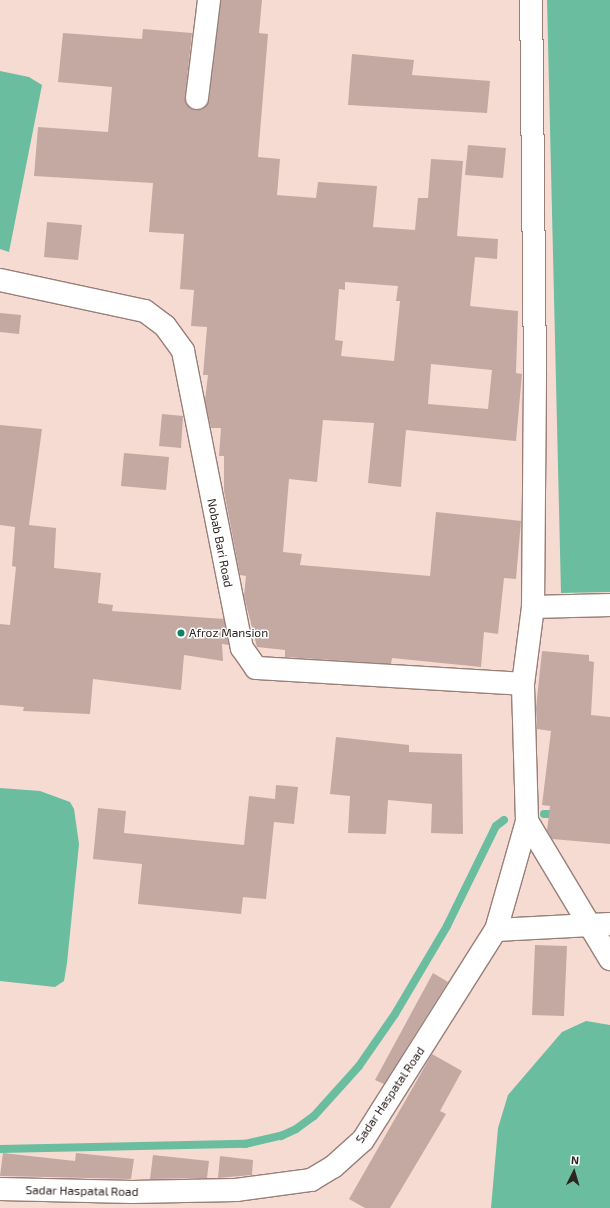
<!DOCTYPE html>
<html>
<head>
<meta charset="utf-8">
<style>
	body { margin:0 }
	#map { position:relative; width:610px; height:1208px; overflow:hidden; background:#f6dbd3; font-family:"Exo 2",sans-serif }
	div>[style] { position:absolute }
	.water>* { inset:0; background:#6abd9f }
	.stream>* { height:8px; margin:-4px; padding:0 4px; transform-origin:4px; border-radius:4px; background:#6abd9f }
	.building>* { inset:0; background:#c3a9a1 }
	.roads { filter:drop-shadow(1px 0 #987f78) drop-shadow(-1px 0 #987f78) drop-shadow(0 1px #987f78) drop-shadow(0 -1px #987f78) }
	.street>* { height:22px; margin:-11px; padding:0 11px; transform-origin:11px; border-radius:11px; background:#fff }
	.secondary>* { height:22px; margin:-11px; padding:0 11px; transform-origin:11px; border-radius:11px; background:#fff }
	.dots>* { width:11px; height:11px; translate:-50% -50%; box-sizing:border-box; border:2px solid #fff; border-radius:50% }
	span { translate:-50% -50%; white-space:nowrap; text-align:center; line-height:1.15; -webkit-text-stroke:3px #fff; paint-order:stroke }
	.street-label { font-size:12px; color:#2d2320 }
	.poi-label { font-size:12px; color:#2d2320 }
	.left { translate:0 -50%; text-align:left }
	.north { position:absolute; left:554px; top:1152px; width:40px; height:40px; -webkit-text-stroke:3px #fff; paint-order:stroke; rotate:5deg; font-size:11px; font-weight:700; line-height:16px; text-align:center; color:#2d2320 }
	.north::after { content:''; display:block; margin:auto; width:14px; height:18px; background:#2d2320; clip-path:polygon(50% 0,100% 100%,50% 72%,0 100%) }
</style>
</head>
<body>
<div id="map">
	<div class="water">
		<div style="clip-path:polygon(547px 0,610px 0,610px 592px,561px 593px)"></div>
		<div style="clip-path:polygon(0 71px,29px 77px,42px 85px,9px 252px,0 249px)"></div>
		<div style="clip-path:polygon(0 788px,40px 791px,70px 802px,74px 809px,79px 844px,67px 963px,64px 981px,55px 987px,0 981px)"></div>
		<div style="clip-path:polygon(586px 1021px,610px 1025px,610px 1208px,491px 1208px,498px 1128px,508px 1095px,562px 1032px)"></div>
	</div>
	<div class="stream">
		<div style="left:544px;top:814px;width:15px"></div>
		<div style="left:0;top:1149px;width:245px;rotate:-1.2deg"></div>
		<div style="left:245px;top:1144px;width:37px;rotate:-13deg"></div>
		<div style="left:281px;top:1136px;width:17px;rotate:-25deg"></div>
		<div style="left:296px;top:1129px;width:22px;rotate:-36deg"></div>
		<div style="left:314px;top:1116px;width:67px;rotate:-48deg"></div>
		<div style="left:359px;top:1066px;width:63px;rotate:-55.3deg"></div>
		<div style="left:395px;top:1014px;width:102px;rotate:-59.4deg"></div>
		<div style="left:447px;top:926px;width:111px;rotate:-63.9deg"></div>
		<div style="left:496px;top:826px;width:10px;rotate:-37deg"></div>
	</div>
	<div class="building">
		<div style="clip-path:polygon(evenodd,221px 0,262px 0,259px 33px,268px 34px,258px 157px,280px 159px,277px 195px,316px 198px,318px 182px,377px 186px,373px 227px,415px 230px,418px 198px,428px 198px,431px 159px,463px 161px,457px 236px,498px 239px,497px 259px,475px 257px,470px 306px,518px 311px,516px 373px,522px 374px,516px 441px,406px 430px,401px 487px,368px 483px,374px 423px,323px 420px,317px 482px,289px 479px,283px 552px,302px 554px,300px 565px,430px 576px,436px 512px,521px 521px,516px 579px,504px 578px,498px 634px,484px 632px,481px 667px,392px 658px,391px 664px,285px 657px,285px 650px,257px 647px,244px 596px,246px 576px,240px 575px,224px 491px,224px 456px,219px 456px,221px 428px,211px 428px,205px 400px,208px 375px,203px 375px,207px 327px,191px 326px,194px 290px,180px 289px,184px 234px,149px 232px,153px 183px,34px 176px,38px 127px,108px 132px,112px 87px,58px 82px,63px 33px,142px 39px,143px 29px,192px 33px,185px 97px,190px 108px,202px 110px,209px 100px,221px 0,345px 282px,398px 286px,396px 301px,400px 301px,394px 361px,341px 356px,343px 341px,335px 340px,339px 289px,345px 290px,345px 282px,221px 0,431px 364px,492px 370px,488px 409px,428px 404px,431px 364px)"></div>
		<div style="clip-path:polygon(352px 54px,414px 60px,412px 75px,490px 81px,487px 113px,348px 105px)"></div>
		<div style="clip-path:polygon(468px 145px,506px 148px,503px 178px,465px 175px)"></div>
		<div style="clip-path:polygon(47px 222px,82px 225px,78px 260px,44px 257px)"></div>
		<div style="clip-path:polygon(0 313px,21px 315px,19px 334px,0 332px)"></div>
		<div style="clip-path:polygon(162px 414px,183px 416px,181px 448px,159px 446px)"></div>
		<div style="clip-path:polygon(0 425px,42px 429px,29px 525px,56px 528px,54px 568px,101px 573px,98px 603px,113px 605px,112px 611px,224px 619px,229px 645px,222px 644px,223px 661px,184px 655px,181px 690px,93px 679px,90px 714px,23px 711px,24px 707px,0 705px,0 624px,10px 625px,16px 567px,12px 566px,15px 527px,0 525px)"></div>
		<div style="clip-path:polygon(124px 453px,169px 457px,166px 490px,121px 486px)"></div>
		<div style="clip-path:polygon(542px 651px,589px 655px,589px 661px,594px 662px,591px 715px,610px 717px,610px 844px,552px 839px,547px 830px,550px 806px,542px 805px,551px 731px,537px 729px,536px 708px)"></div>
		<div style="clip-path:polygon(336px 737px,409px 745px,409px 752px,462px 754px,463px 834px,431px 833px,432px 804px,388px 800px,386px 834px,348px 833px,350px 796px,330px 794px)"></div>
		<div style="clip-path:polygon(276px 785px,298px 787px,294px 824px,274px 822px,266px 899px,243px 897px,241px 914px,138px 904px,142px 864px,93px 859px,98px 808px,126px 811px,124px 833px,244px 845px,249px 796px,275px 799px)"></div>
		<div style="clip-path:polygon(535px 945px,567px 946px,564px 1016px,532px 1015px)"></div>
		<div style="clip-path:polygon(433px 973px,448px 982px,384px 1084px,375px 1080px)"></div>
		<div style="clip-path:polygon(432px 1054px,462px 1071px,440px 1111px,446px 1114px,390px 1208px,365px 1208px,349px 1199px)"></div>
		<div style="clip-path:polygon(3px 1153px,75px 1161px,76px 1153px,134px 1159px,131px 1179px,0 1176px)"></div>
		<div style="clip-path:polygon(153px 1155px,209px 1161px,207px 1178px,150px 1179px)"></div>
		<div style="clip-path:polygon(220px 1156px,253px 1160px,252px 1175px,218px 1178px)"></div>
	</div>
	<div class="roads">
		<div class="street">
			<div style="left:197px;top:98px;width:99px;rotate:-83deg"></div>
			<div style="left:0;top:280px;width:148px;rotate:12.1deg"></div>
			<div style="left:145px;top:311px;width:25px;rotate:37deg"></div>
			<div style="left:165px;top:326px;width:31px;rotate:54deg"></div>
			<div style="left:183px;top:351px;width:303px;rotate:78.8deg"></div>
			<div style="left:242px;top:648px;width:24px;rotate:55deg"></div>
			<div style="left:256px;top:668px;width:267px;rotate:3.4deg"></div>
			<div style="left:533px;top:607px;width:77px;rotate:-1.5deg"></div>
			<div style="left:589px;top:924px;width:41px;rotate:59deg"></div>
		</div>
		<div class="secondary">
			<div style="left:527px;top:821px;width:120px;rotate:59deg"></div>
			<div style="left:496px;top:930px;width:114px;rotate:-3deg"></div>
			<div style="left:0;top:1189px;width:132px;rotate:1.3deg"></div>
			<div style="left:132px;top:1192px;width:104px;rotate:-1.1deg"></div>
			<div style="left:236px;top:1190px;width:76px;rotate:-7.6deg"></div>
			<div style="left:311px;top:1180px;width:26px;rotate:-31deg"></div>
			<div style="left:333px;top:1167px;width:40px;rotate:-42deg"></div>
			<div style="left:363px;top:1140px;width:249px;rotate:-57.7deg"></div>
			<div style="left:496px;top:930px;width:113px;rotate:-74.1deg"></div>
			<div style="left:527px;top:821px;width:137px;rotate:-91.7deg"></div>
			<div style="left:523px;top:684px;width:78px;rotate:-82.6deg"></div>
			<div style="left:533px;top:607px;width:234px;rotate:-89.5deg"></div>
			<div style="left:535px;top:373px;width:373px;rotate:-90.6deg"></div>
		</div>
	</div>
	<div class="dots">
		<div style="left:181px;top:633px;background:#0a8464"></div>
	</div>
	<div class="street-label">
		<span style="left:220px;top:543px;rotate:79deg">Nobab Bari Road</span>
		<span style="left:390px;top:1095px;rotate:-56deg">Sadar Haspatal Road</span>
		<span style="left:82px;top:1191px;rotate:1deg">Sadar Haspatal Road</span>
	</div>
	<div class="poi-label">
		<span class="left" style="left:189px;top:633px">Afroz Mansion</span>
	</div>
	<div class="north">N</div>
</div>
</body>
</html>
